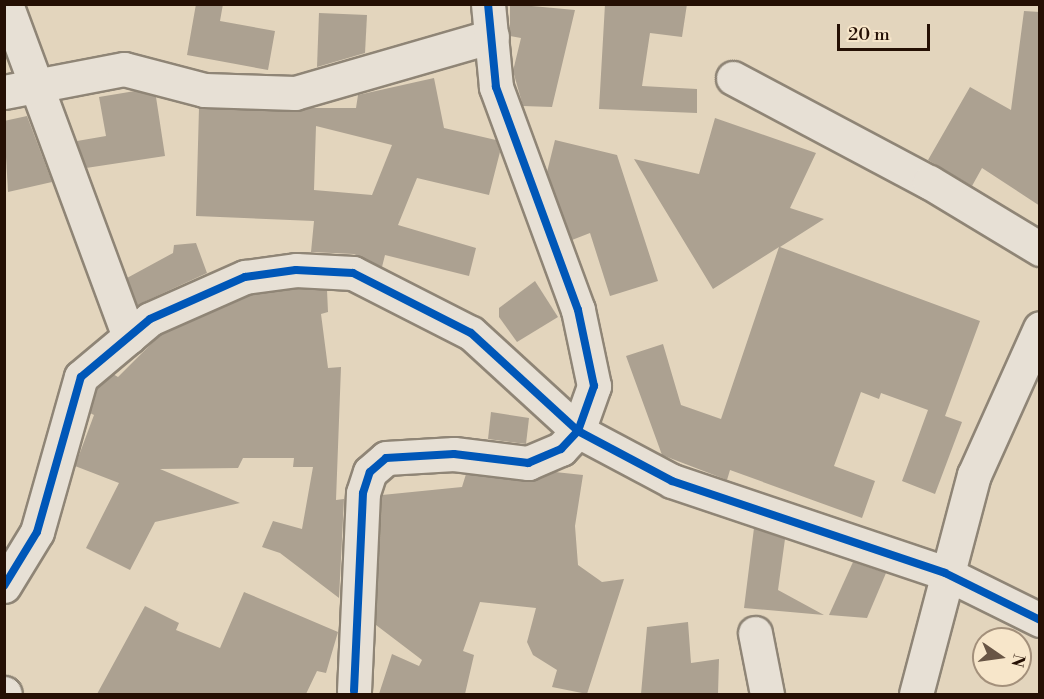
<!DOCTYPE html>
<html>
<head>
<meta charset="utf-8">
<style>
	body { margin:0 }
	#map { position:relative; width:1044px; height:699px; overflow:hidden; background:#e3d5bd; font-family:"Libre Bodoni",serif }
	div>[style] { position:absolute }
	.building>* { inset:0; background:#aca191 }
	.roads { filter:drop-shadow(2px 0 #8f8576) drop-shadow(-2px 0 #8f8576) drop-shadow(0 2px #8f8576) drop-shadow(0 -2px #8f8576) }
	.minor>* { height:33px; margin:-16.5px; padding:0 16.5px; transform-origin:16.5px; border-radius:16.5px; background:#e7e0d5 }
	.cycleway>* { height:8px; margin:-4px; padding:0 4px; transform-origin:4px; border-radius:4px; background:#0057b8 }
	span { translate:-50% -50%; white-space:nowrap; text-align:center; line-height:1.15; -webkit-text-stroke:5px #f7e6ca; paint-order:stroke }
	.frame { position:absolute; inset:0; border:6px solid #251004; pointer-events:none }
	.north { position:absolute; left:972px; top:627px; width:60px; height:60px; box-sizing:border-box; background:#f7e6ca; border:2px solid #a3907b; border-radius:50%; rotate:103deg; font-size:16px; font-weight:700; line-height:24px; text-align:center; color:#251004 }
	.north::after { content:''; display:block; margin:auto; width:21px; height:27px; background:#685545; clip-path:polygon(50% 0,100% 100%,50% 72%,0 100%) }
	.scale { position:absolute; left:837px; top:24px; width:93px; height:27px; box-sizing:border-box; border:3px solid #251004; border-top:0; padding-left:8px; font-size:18px; line-height:21px; white-space:nowrap; color:#251004; -webkit-text-stroke:4px #f7e6ca; paint-order:stroke }
</style>
</head>
<body>
<div id="map">
	<div class="building">
		<div style="clip-path:polygon(196px 4px,223px 4px,220px 21px,275px 31px,268px 70px,187px 55px)"></div>
		<div style="clip-path:polygon(510px 4px,575px 10px,552px 107px,523px 106px,513px 71px,521px 38px,510px 36px)"></div>
		<div style="clip-path:polygon(605px 4px,687px 4px,682px 37px,650px 33px,642px 86px,697px 89px,697px 113px,599px 109px)"></div>
		<div style="clip-path:polygon(1024px 11px,1040px 12px,1040px 206px,982px 168px,972px 186px,928px 160px,970px 87px,1011px 110px)"></div>
		<div style="clip-path:polygon(319px 13px,367px 15px,365px 53px,317px 67px)"></div>
		<div style="clip-path:polygon(evenodd,434px 78px,444px 128px,496px 140px,500px 152px,489px 195px,417px 178px,398px 225px,476px 248px,469px 276px,385px 255px,382px 267px,354px 254px,311px 252px,314px 221px,196px 216px,199px 108px,356px 108px,358px 95px,434px 78px,316px 126px,392px 145px,372px 195px,314px 190px,316px 126px)"></div>
		<div style="clip-path:polygon(135px 91px,156px 97px,165px 156px,86px 168px,77px 141px,106px 136px,99px 97px)"></div>
		<div style="clip-path:polygon(27px 116px,52px 182px,8px 192px,4px 121px)"></div>
		<div style="clip-path:polygon(715px 118px,816px 153px,790px 208px,824px 219px,780px 247px,980px 321px,945px 416px,962px 422px,935px 494px,902px 481px,928px 410px,881px 393px,879px 399px,861px 392px,834px 466px,875px 481px,862px 518px,730px 470px,727px 480px,662px 455px,626px 356px,663px 344px,681px 405px,721px 419px,779px 247px,713px 289px,634px 159px,699px 174px)"></div>
		<div style="clip-path:polygon(555px 140px,617px 155px,658px 281px,610px 296px,590px 233px,572px 240px,547px 172px)"></div>
		<div style="clip-path:polygon(196px 243px,207px 273px,137px 305px,127px 278px,173px 253px,174px 245px)"></div>
		<div style="clip-path:polygon(535px 281px,558px 317px,517px 342px,499px 317px,499px 308px)"></div>
		<div style="clip-path:polygon(297px 289px,327px 290px,328px 312px,321px 314px,328px 368px,341px 367px,336px 500px,344px 499px,339px 598px,280px 553px,262px 547px,273px 521px,302px 529px,313px 467px,293px 467px,294px 458px,243px 458px,238px 468px,160px 469px,240px 503px,155px 522px,130px 570px,86px 548px,119px 483px,75px 466px,94px 415px,90px 413px,97px 388px,113px 374px,118px 377px,160px 335px,250px 295px)"></div>
		<div style="clip-path:polygon(491px 412px,529px 418px,526px 444px,488px 439px)"></div>
		<div style="clip-path:polygon(555px 472px,583px 475px,575px 526px,578px 565px,602px 582px,624px 579px,587px 694px,552px 687px,557px 670px,533px 655px,527px 642px,536px 608px,480px 602px,463px 651px,474px 655px,465px 694px,379px 694px,392px 654px,419px 666px,422px 660px,376px 625px,382px 495px,462px 487px,466px 474px,526px 482px)"></div>
		<div style="clip-path:polygon(754px 528px,785px 539px,778px 590px,824px 615px,744px 608px)"></div>
		<div style="clip-path:polygon(853px 562px,886px 573px,867px 618px,829px 615px)"></div>
		<div style="clip-path:polygon(244px 592px,338px 632px,326px 673px,317px 671px,306px 694px,97px 694px,145px 606px,179px 623px,176px 630px,220px 648px)"></div>
		<div style="clip-path:polygon(688px 622px,691px 663px,719px 659px,718px 694px,641px 694px,647px 627px)"></div>
	</div>
	<div class="roads">
		<div class="minor">
			<div style="left:6px;top:4px;width:355px;rotate:69.7deg"></div>
			<div style="left:733px;top:78px;width:222px;rotate:28deg"></div>
			<div style="left:929px;top:182px;width:130px;rotate:31.1deg"></div>
			<div style="left:4px;top:92px;width:122px;rotate:-10.9deg"></div>
			<div style="left:124px;top:69px;width:83px;rotate:14.7deg"></div>
			<div style="left:204px;top:90px;width:91px;rotate:1.9deg"></div>
			<div style="left:295px;top:93px;width:205px;rotate:-16.1deg"></div>
			<div style="left:4px;top:586px;width:63px;rotate:-58.6deg"></div>
			<div style="left:37px;top:532px;width:161px;rotate:-74.2deg"></div>
			<div style="left:81px;top:377px;width:90px;rotate:-40deg"></div>
			<div style="left:150px;top:319px;width:104px;rotate:-23.9deg"></div>
			<div style="left:245px;top:277px;width:51px;rotate:-7.8deg"></div>
			<div style="left:296px;top:270px;width:57px;rotate:3deg"></div>
			<div style="left:353px;top:273px;width:132px;rotate:27deg"></div>
			<div style="left:471px;top:333px;width:145px;rotate:42.5deg"></div>
			<div style="left:578px;top:431px;width:106px;rotate:28deg"></div>
			<div style="left:672px;top:481px;width:288px;rotate:18.6deg"></div>
			<div style="left:945px;top:573px;width:106px;rotate:26.3deg"></div>
			<div style="left:755px;top:633px;width:62px;rotate:78.9deg"></div>
			<div style="left:354px;top:691px;width:198px;rotate:-87.4deg"></div>
			<div style="left:363px;top:493px;width:22px;rotate:-72deg"></div>
			<div style="left:370px;top:472px;width:21px;rotate:-41deg"></div>
			<div style="left:386px;top:458px;width:68px;rotate:-3.4deg"></div>
			<div style="left:454px;top:454px;width:75px;rotate:6.9deg"></div>
			<div style="left:528px;top:463px;width:36px;rotate:-23deg"></div>
			<div style="left:561px;top:449px;width:25px;rotate:-47deg"></div>
			<div style="left:578px;top:431px;width:48px;rotate:-70.4deg"></div>
			<div style="left:594px;top:386px;width:78px;rotate:-101.9deg"></div>
			<div style="left:578px;top:310px;width:238px;rotate:-110.2deg"></div>
			<div style="left:496px;top:87px;width:83px;rotate:-95.5deg"></div>
			<div style="left:4px;top:693px;width:1px;rotate:45deg"></div>
			<div style="left:916px;top:694px;width:227px;rotate:-75.2deg"></div>
			<div style="left:974px;top:475px;width:161px;rotate:-65.8deg"></div>
		</div>
	</div>
	<div class="cycleway">
		<div style="left:4px;top:586px;width:63px;rotate:-58.6deg"></div>
		<div style="left:37px;top:532px;width:161px;rotate:-74.2deg"></div>
		<div style="left:81px;top:377px;width:90px;rotate:-40deg"></div>
		<div style="left:150px;top:319px;width:104px;rotate:-23.9deg"></div>
		<div style="left:245px;top:277px;width:51px;rotate:-7.8deg"></div>
		<div style="left:296px;top:270px;width:57px;rotate:3deg"></div>
		<div style="left:353px;top:273px;width:132px;rotate:27deg"></div>
		<div style="left:471px;top:333px;width:145px;rotate:42.5deg"></div>
		<div style="left:578px;top:431px;width:106px;rotate:28deg"></div>
		<div style="left:672px;top:481px;width:288px;rotate:18.6deg"></div>
		<div style="left:945px;top:573px;width:106px;rotate:26.3deg"></div>
		<div style="left:354px;top:691px;width:198px;rotate:-87.4deg"></div>
		<div style="left:363px;top:493px;width:22px;rotate:-72deg"></div>
		<div style="left:370px;top:472px;width:21px;rotate:-41deg"></div>
		<div style="left:386px;top:458px;width:68px;rotate:-3.4deg"></div>
		<div style="left:454px;top:454px;width:75px;rotate:6.9deg"></div>
		<div style="left:528px;top:463px;width:36px;rotate:-23deg"></div>
		<div style="left:561px;top:449px;width:25px;rotate:-47deg"></div>
		<div style="left:578px;top:431px;width:48px;rotate:-70.4deg"></div>
		<div style="left:594px;top:386px;width:78px;rotate:-101.9deg"></div>
		<div style="left:578px;top:310px;width:238px;rotate:-110.2deg"></div>
		<div style="left:496px;top:87px;width:83px;rotate:-95.5deg"></div>
	</div>
	<div class="frame"></div>
	<div class="north">N</div>
	<div class="scale">20 m</div>
</div>
</body>
</html>
